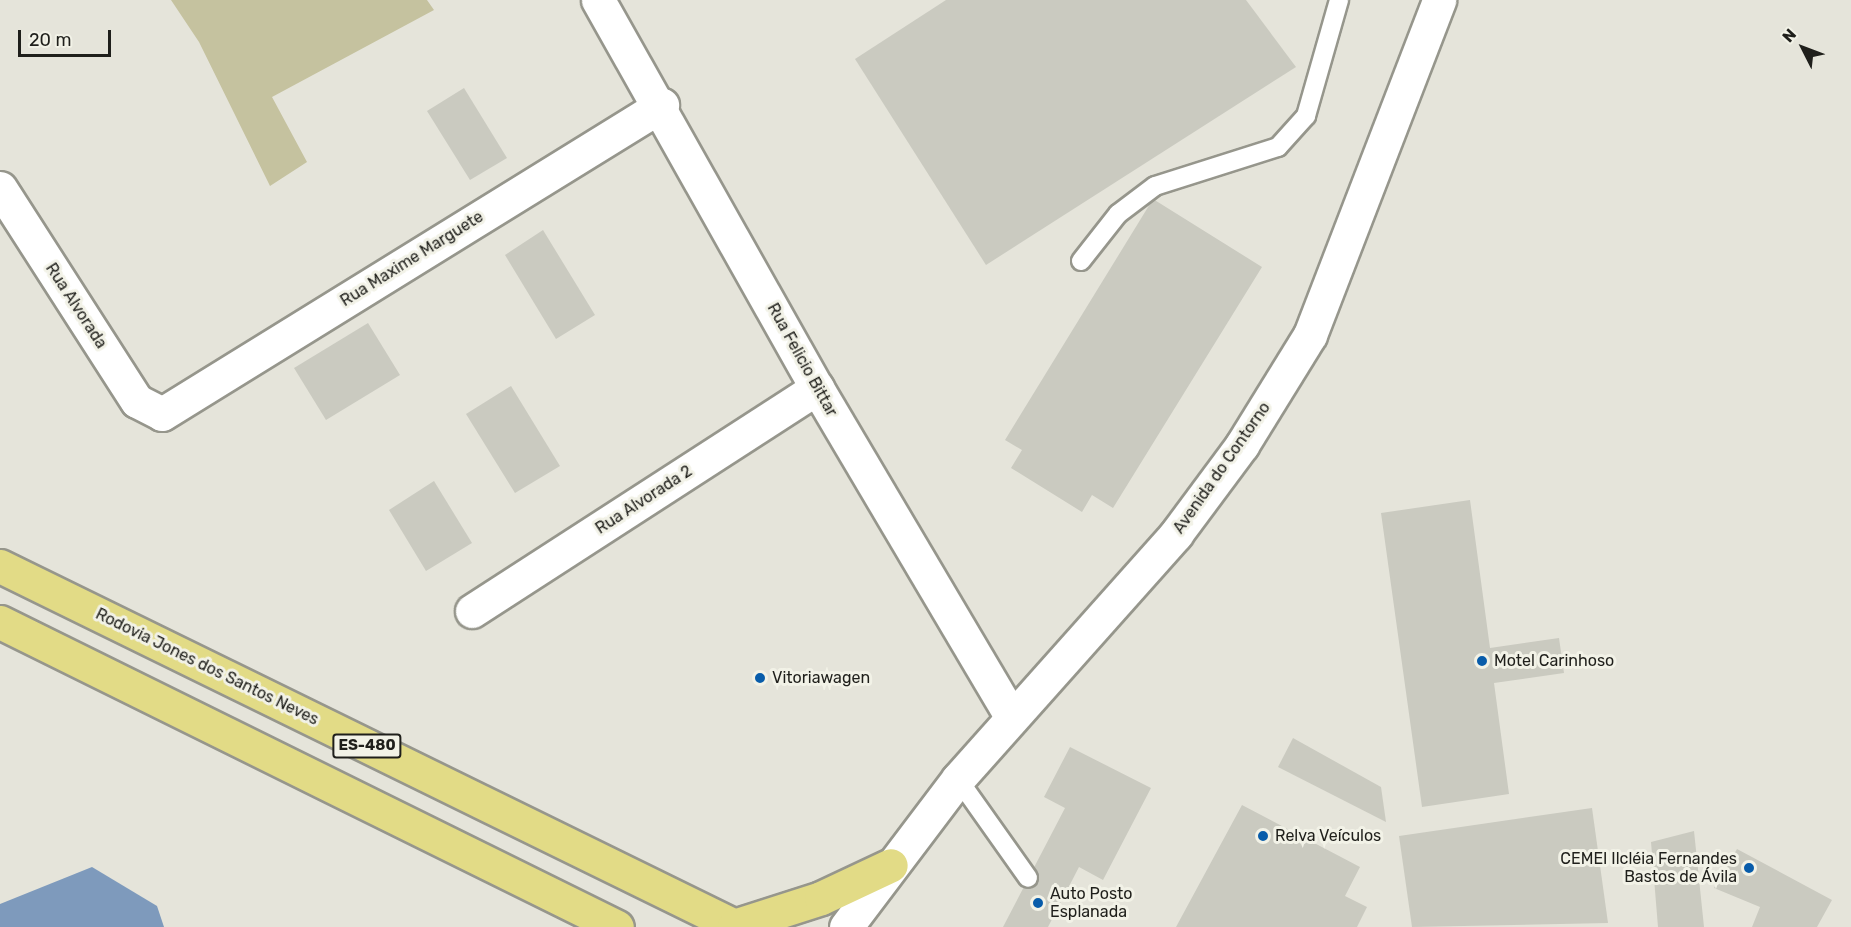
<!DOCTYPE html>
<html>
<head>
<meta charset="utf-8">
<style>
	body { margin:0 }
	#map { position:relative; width:1851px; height:927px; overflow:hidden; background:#e5e4da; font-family:Rubik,sans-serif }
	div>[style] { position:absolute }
	.green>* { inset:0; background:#c5c29f }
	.water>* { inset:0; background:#7e9abc }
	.building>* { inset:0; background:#cacac0 }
	.roads { filter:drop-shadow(2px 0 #96968c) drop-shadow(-2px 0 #96968c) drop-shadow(0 2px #96968c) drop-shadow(0 -2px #96968c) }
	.service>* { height:18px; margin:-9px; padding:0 9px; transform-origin:9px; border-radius:9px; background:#fff }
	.minor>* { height:33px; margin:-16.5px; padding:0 16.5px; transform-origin:16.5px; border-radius:16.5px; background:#fff }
	.secondary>* { height:33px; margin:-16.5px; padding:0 16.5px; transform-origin:16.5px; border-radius:16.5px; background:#fff }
	.primary>* { height:33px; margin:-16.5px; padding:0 16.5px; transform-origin:16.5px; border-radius:16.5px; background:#e2db86 }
	.dots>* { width:16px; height:16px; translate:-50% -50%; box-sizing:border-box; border:3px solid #f2f2e7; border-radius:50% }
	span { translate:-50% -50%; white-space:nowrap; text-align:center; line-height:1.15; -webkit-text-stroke:6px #f2f2e7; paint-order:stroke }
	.shield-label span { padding:2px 4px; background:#f2f2e7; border:2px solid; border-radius:4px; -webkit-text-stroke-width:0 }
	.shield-label { font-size:15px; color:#1f1f1b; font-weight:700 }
	.street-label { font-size:16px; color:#1f1f1b }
	.poi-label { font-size:16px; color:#1f1f1b }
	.left { translate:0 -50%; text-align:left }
	.right { translate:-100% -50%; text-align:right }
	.north { position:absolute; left:1773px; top:18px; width:60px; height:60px; -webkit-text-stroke:4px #f2f2e7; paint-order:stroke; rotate:312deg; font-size:16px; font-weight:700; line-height:24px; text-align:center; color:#1f1f1b }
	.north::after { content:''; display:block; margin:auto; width:21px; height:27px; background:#1f1f1b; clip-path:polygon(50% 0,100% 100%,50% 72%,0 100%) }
	.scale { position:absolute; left:18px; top:30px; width:93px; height:27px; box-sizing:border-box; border:3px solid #1f1f1b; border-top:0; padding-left:8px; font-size:18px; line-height:21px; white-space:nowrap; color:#1f1f1b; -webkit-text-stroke:4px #f2f2e7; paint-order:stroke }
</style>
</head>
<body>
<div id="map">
	<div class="green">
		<div style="clip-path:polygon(171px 0,427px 0,434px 10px,272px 97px,307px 162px,270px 186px,199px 42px)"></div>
	</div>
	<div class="water">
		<div style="clip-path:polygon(92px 867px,157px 906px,164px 927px,0 927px,0 904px)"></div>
	</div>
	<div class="building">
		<div style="clip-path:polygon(946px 0,1246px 0,1296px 67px,986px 265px,855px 59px)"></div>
		<div style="clip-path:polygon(464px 88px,507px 158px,470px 180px,427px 111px)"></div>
		<div style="clip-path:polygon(1153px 199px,1262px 267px,1113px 508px,1092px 495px,1082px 512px,1011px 468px,1022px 450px,1005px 440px)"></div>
		<div style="clip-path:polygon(543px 230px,595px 315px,556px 339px,505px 255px)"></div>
		<div style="clip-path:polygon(368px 323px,400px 375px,326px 420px,294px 368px)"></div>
		<div style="clip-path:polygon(511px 386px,560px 466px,515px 493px,466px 414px)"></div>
		<div style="clip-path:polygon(434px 481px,472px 543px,426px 571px,389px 510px)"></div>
		<div style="clip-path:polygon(1470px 500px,1490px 648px,1559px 638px,1564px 673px,1494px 683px,1509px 794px,1422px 807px,1381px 513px)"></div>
		<div style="clip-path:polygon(1293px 738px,1381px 787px,1386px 822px,1278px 767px)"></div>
		<div style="clip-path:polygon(1070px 747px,1151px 788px,1103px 880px,1079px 867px,1048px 927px,1003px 927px,1065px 808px,1044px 797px)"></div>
		<div style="clip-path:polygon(1242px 805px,1360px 867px,1345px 896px,1367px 907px,1357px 927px,1176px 927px)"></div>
		<div style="clip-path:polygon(1592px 808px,1608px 923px,1412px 927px,1399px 836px)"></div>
		<div style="clip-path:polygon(1694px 831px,1704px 927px,1658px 927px,1651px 842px)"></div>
		<div style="clip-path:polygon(1737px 849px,1832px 900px,1817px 927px,1752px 927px,1760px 907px,1714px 888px)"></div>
	</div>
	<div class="roads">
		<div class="service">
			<div style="left:1081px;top:261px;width:60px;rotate:-51.8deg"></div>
			<div style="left:1118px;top:214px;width:46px;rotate:-37.1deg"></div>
			<div style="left:1155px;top:186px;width:129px;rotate:-17.6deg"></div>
			<div style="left:1278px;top:147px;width:42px;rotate:-47.9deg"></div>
			<div style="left:1306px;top:116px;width:121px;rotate:-74.1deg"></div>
			<div style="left:958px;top:779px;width:121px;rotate:54.7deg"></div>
		</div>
		<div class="minor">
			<div style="left:598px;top:0;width:446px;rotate:60.6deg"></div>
			<div style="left:817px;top:388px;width:381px;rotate:59.4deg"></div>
			<div style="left:0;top:188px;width:253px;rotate:57.3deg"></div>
			<div style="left:137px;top:401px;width:28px;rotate:27deg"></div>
			<div style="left:162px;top:414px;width:588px;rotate:-31.72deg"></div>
			<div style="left:472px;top:611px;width:411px;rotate:-32.9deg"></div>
		</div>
		<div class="secondary">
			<div style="left:846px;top:927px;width:186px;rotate:-52.9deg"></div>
			<div style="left:958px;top:779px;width:328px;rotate:-48.3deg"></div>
			<div style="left:1176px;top:534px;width:111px;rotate:-53.4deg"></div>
			<div style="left:1242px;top:445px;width:129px;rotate:-58.3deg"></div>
			<div style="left:1310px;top:335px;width:359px;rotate:-68.9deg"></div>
		</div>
		<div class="primary">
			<div style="left:0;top:566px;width:821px;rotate:26.1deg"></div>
			<div style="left:0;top:622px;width:688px;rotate:26.3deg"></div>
			<div style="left:734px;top:926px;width:91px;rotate:-17.8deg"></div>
			<div style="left:821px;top:898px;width:77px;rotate:-25.2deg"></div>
		</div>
	</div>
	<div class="dots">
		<div style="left:1482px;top:661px;background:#085caa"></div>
		<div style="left:760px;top:678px;background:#085caa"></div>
		<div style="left:1263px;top:836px;background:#085caa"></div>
		<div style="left:1749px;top:868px;background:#085caa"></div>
		<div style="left:1038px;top:903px;background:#085caa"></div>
	</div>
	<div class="shield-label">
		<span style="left:367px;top:746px">ES-480</span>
	</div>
	<div class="street-label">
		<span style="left:412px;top:259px;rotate:-32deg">Rua Maxime Marguete</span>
		<span style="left:76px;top:306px;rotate:57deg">Rua Alvorada</span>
		<span style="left:802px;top:360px;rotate:61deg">Rua Felicio Bittar</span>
		<span style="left:1222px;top:468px;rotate:-55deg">Avenida do Contorno</span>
		<span style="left:644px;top:500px;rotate:-33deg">Rua Alvorada 2</span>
		<span style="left:207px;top:667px;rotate:26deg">Rodovia Jones dos Santos Neves</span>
	</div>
	<div class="poi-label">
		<span class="left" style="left:1494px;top:661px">Motel Carinhoso</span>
		<span class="left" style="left:772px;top:678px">Vitoriawagen</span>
		<span class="left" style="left:1275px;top:836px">Relva Veículos</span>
		<span class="right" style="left:1737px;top:868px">CEMEI Ilcléia Fernandes<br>Bastos de Ávila</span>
		<span class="left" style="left:1050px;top:903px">Auto Posto<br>Esplanada</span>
	</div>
	<div class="north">N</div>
	<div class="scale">20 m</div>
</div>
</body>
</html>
